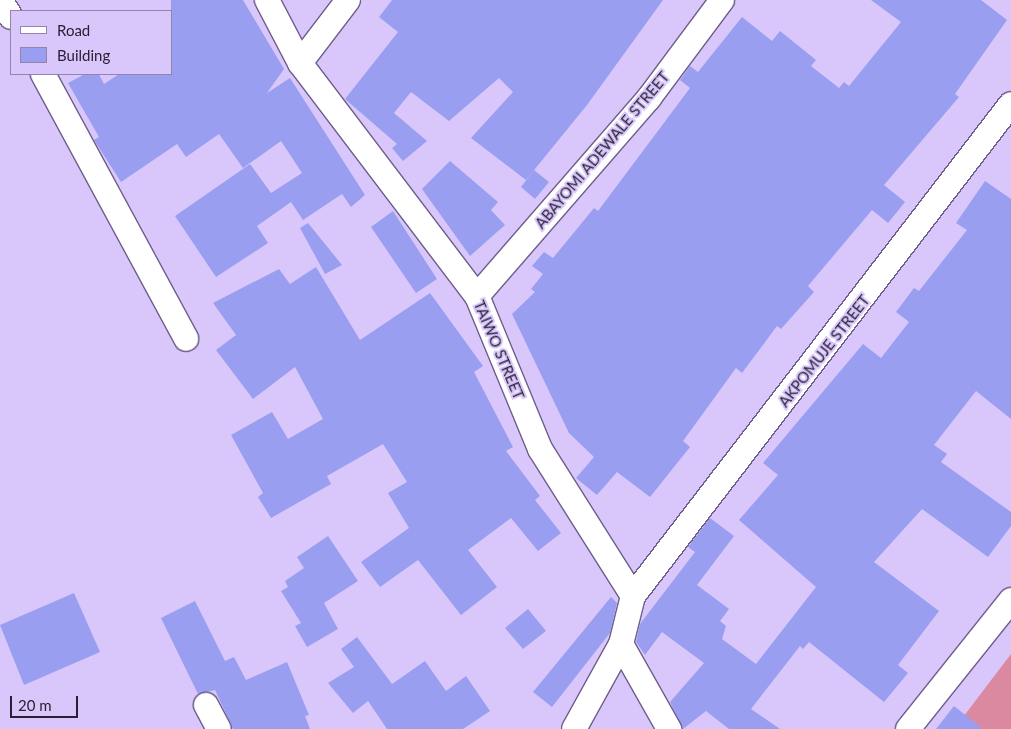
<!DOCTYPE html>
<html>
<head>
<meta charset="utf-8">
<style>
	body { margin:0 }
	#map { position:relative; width:1011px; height:729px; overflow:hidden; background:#d9c7fb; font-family:Lato,sans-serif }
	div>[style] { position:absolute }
	.green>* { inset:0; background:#da89a1 }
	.building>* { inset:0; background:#999ef0 }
	.roads { filter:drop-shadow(1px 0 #6e5e8b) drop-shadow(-1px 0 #6e5e8b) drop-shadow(0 1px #6e5e8b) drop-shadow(0 -1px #6e5e8b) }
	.street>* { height:24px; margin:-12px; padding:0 12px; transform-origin:12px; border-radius:12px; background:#fff }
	span { translate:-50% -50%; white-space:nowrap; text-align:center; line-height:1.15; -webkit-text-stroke:4px #d9c7fb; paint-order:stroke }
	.street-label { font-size:15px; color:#282135 }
	.legend { position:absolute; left:10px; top:10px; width:162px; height:65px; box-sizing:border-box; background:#d9c7fb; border:1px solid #9285ac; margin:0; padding:6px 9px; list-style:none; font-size:15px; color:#282135 }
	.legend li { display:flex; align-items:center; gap:10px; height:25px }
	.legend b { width:25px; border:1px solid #9285ac }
	.scale { position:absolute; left:10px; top:696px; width:68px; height:22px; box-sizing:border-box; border:2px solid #282135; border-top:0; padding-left:6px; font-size:15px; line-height:18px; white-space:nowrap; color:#282135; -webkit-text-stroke:4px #d9c7fb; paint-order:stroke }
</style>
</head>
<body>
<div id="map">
	<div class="green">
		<div style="clip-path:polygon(1011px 654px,1011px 729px,954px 729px)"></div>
	</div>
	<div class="building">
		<div style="clip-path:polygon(171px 0,243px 0,284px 69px,267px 93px,290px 78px,365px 195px,351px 207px,342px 194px,303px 220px,291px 202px,257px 226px,268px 243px,216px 277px,175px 216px,250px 164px,271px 193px,302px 173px,281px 141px,243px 168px,219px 134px,186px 157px,177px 144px,121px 182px,94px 140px,99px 137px,68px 83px,85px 74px,99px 74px,104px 84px,119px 74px,171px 74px)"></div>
		<div style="clip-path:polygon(392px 0,663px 0,587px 105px,526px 180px,471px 138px,513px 92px,499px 78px,449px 121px,411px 92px,394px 113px,427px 141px,403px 161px,392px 148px,397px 144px,345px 99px,398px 32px,379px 17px)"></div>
		<div style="clip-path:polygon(871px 0,981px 0,1007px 20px,955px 94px,959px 97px,884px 185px,905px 202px,888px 223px,872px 210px,808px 286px,814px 292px,781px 329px,777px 326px,742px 373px,736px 368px,683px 441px,690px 447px,650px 497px,617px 472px,597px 495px,576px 478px,594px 457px,569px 433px,512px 314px,535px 292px,531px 289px,543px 274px,532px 266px,544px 252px,553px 258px,594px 208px,598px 211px,690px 88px,680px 80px,690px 66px,698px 72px,742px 17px,772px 41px,780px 31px,816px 60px,811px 66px,839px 88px,844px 82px,849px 86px,901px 22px)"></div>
		<div style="clip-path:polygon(450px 161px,498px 202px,491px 210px,505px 225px,470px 256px,422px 189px)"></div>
		<div style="clip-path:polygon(534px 170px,549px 182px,535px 199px,521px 187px)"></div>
		<div style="clip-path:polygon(985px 181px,1011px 199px,1011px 419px,976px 391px,934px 445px,947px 454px,941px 462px,1011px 512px,1011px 526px,988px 557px,922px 509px,874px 562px,939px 611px,898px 665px,908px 673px,884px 702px,809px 642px,803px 649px,800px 646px,751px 709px,780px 729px,729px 729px,706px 711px,683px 729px,670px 702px,704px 663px,662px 632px,645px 655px,636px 642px,640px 624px,695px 552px,688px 547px,710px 518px,734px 536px,697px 585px,729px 609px,720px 621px,726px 626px,722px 639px,756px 664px,816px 587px,739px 520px,778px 475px,763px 463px,863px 344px,881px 358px,909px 322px,896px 312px,914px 288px,919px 291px,967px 230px,956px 223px)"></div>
		<div style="clip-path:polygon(393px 211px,437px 279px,416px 293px,371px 227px)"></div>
		<div style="clip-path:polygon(308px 223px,342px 265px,325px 274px,300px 228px)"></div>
		<div style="clip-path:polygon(316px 267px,360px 340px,430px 293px,483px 366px,474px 372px,513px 447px,506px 451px,540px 496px,535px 500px,561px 533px,538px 551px,511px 518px,468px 550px,497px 587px,461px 615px,418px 560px,380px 587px,361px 562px,409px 528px,388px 493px,407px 482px,383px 444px,327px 476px,331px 484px,271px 518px,258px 497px,263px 493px,231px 435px,272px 412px,288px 439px,323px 419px,295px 367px,253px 399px,216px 350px,236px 335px,213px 303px,279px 269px,290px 284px)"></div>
		<div style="clip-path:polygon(328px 536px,358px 581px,324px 603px,338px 629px,307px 647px,295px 626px,301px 623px,281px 591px,288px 587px,285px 581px,304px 568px,297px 557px)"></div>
		<div style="clip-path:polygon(74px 593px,100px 652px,24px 685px,0 625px)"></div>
		<div style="clip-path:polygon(611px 597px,617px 603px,610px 633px,552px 707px,533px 692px)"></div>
		<div style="clip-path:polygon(195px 601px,225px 661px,234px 657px,246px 680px,287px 662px,309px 715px,305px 716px,310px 729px,233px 729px,215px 690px,198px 694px,161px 618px)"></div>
		<div style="clip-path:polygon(528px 609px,546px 631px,523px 649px,505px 628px)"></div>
		<div style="clip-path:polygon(357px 637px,392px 684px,425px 661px,446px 691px,466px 676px,490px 711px,463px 729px,387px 729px,368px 701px,353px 713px,328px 683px,354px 667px,341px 649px)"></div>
		<div style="clip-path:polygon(954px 706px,983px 729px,936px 729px)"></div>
	</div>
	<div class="roads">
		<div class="street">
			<div style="left:0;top:0;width:20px;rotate:57deg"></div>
			<div style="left:267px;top:0;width:71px;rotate:62.4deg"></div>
			<div style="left:300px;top:63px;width:293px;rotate:52.8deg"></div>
			<div style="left:477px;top:296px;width:165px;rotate:67.6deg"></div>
			<div style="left:540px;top:449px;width:174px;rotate:57.7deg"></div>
			<div style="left:633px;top:596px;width:49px;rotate:104deg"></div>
			<div style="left:621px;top:644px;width:97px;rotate:118.9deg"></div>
			<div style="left:300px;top:63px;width:79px;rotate:-52.7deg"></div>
			<div style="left:43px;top:74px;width:301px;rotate:61.6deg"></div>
			<div style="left:477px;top:296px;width:262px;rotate:-49deg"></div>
			<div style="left:649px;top:98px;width:122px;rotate:-53.3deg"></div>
			<div style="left:633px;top:596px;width:620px;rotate:-52.47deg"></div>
			<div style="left:621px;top:644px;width:98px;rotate:60.5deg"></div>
			<div style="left:206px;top:705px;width:27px;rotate:62deg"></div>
			<div style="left:908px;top:729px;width:165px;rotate:-51.4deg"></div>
		</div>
	</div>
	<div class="street-label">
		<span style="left:602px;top:150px;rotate:-50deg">ABAYOMI ADEWALE STREET</span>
		<span style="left:499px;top:350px;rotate:67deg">TAIWO STREET</span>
		<span style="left:824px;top:351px;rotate:-52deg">AKPOMUJE STREET</span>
	</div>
	<ul class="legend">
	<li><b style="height:6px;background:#fff"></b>Road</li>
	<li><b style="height:14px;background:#999ef0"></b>Building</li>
	</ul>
	<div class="scale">20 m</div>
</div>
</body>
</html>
